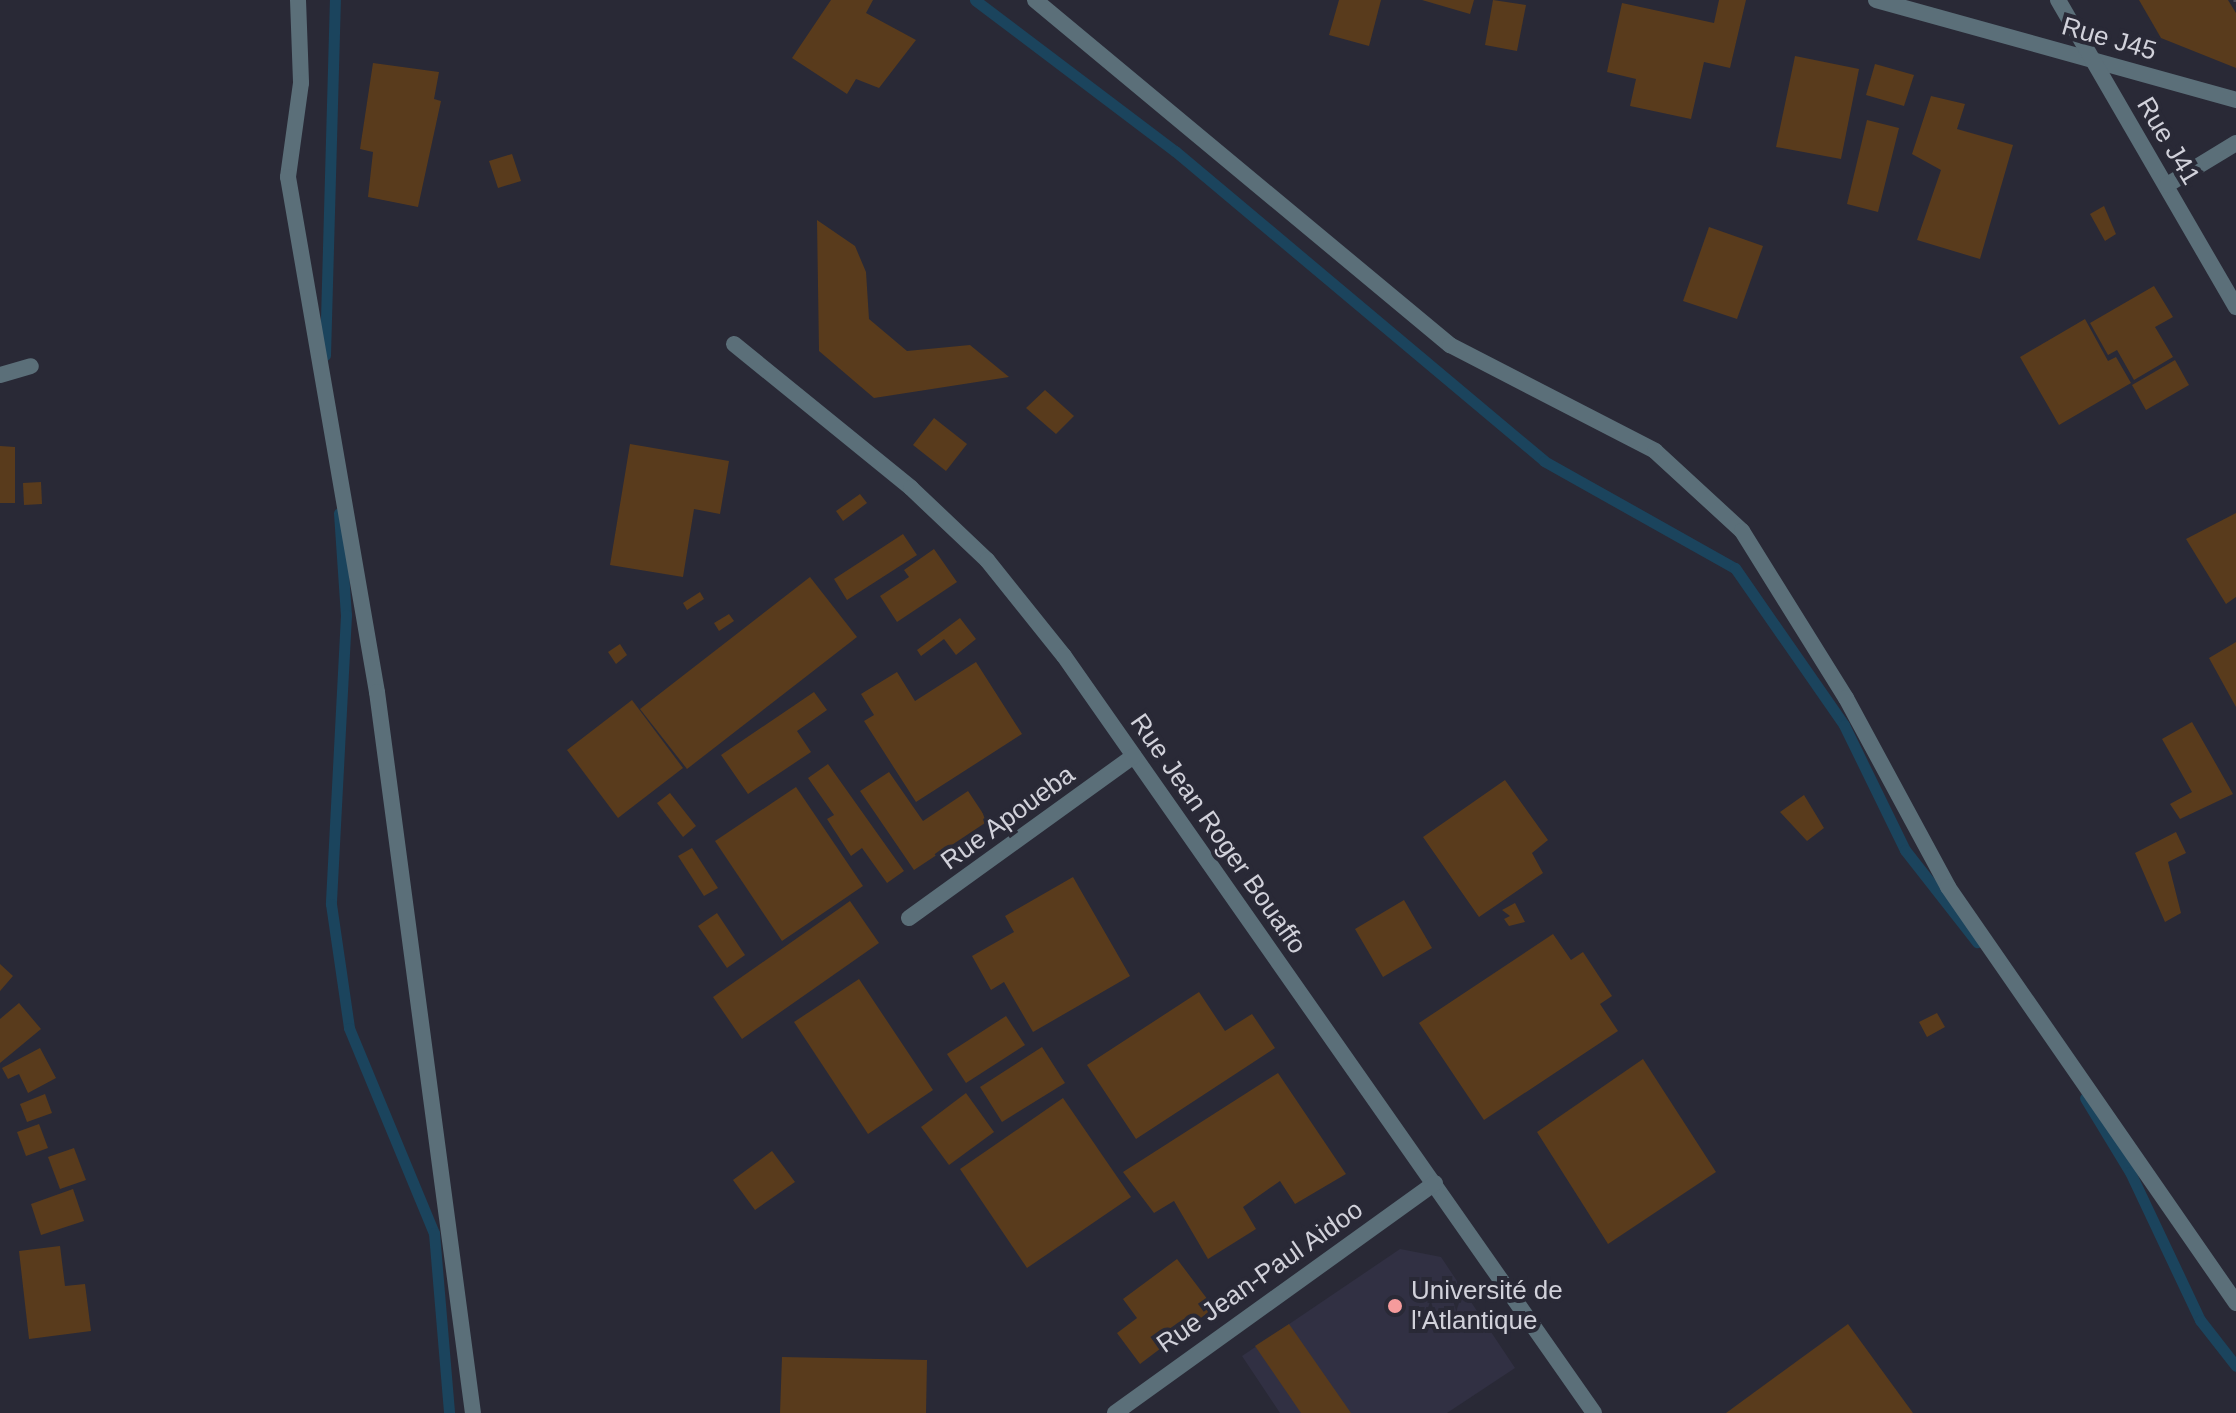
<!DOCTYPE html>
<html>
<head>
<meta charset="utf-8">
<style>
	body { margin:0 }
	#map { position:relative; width:2236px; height:1413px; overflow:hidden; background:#292936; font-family:Helvetica,sans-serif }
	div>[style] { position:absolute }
	.built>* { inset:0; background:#313043 }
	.stream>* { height:11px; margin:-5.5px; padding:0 5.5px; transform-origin:5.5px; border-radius:5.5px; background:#1b445d }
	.building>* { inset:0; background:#593b1c }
	.path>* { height:5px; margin-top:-2.5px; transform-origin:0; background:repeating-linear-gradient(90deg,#72727e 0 6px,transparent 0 12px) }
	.street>* { height:16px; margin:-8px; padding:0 8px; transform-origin:8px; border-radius:8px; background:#5b6f79 }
	.dots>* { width:22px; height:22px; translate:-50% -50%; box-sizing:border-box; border:4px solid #292936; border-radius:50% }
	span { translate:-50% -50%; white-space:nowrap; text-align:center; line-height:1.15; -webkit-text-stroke:8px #292936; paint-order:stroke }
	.street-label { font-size:26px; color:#d1d1da }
	.poi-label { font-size:26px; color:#d1d1da }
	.left { translate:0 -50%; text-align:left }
</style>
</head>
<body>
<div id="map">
	<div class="built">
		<div style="clip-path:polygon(1400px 1249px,1441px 1257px,1515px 1368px,1447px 1413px,1280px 1413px,1242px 1356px)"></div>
	</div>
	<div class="stream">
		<div style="left:975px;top:0;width:251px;rotate:37.1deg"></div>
		<div style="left:1175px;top:151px;width:482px;rotate:40deg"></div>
		<div style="left:1544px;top:461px;width:219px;rotate:29.3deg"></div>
		<div style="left:1735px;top:568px;width:191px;rotate:55.2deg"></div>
		<div style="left:1844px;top:725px;width:139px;rotate:64deg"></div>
		<div style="left:1905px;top:850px;width:117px;rotate:52deg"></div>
		<div style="left:325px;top:355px;width:355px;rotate:-88.4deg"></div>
		<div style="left:339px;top:513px;width:102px;rotate:86.1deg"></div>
		<div style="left:346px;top:615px;width:289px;rotate:93deg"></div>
		<div style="left:331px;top:904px;width:125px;rotate:81.7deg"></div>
		<div style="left:349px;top:1028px;width:222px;rotate:67.5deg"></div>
		<div style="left:434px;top:1233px;width:181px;rotate:85.2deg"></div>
		<div style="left:2085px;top:1098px;width:87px;rotate:58.7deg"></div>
		<div style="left:2130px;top:1172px;width:164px;rotate:64.7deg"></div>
		<div style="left:2200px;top:1320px;width:58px;rotate:52deg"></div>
	</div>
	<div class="building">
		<div style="clip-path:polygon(831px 0,873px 0,866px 13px,916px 40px,879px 88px,856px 79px,847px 94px,792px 58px)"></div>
		<div style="clip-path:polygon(1339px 0,1381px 0,1369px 46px,1329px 35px)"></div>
		<div style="clip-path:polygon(1422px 0,1474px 0,1470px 14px)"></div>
		<div style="clip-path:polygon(1493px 0,1526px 5px,1517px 51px,1485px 45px)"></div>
		<div style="clip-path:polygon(1719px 0,1746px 0,1730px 68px,1704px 62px,1691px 119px,1630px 106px,1636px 79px,1607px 72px,1622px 3px,1714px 23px)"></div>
		<div style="clip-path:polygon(2139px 0,2228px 0,2236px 13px,2236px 68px,2161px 38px)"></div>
		<div style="clip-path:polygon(1795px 56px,1859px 69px,1841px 159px,1776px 147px)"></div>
		<div style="clip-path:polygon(373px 63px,439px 72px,434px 99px,441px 101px,418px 207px,368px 197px,373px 152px,360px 149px)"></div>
		<div style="clip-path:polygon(1875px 64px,1914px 75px,1904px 106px,1866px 95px)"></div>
		<div style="clip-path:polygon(1931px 96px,1965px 104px,1957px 129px,2013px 145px,1980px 259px,1917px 240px,1941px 170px,1912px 154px)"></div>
		<div style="clip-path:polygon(1867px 120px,1899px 128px,1878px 212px,1847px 204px)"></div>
		<div style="clip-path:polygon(512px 154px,521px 181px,498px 188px,489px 161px)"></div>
		<div style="clip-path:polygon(2104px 206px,2116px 234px,2105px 241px,2090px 214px)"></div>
		<div style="clip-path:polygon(817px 220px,855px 246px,866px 272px,869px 319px,907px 351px,970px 345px,1009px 377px,874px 398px,819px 351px)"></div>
		<div style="clip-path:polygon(1709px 227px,1763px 246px,1737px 319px,1683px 301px)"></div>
		<div style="clip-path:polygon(2154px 286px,2173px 317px,2155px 327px,2173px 357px,2134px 380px,2117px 350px,2108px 355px,2090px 323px)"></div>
		<div style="clip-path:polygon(2085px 319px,2108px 361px,2116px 357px,2131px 383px,2059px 425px,2020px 357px)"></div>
		<div style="clip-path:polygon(2175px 360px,2189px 385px,2146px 410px,2132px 385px)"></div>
		<div style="clip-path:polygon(1045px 390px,1074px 416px,1056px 434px,1026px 408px)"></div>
		<div style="clip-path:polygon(934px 418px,967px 444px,946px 471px,913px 445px)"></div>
		<div style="clip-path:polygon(630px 444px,729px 461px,720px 514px,694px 509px,683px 577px,610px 565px)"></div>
		<div style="clip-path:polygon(0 446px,15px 447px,15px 503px,0 503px)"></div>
		<div style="clip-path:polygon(41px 482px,42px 504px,24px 505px,23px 483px)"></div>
		<div style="clip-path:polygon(860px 494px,867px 503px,843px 521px,836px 511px)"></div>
		<div style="clip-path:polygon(2236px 513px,2236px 597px,2226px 604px,2186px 539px)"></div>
		<div style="clip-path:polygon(903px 534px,917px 555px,847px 600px,834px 579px)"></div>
		<div style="clip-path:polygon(934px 549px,957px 582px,897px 622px,880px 596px,909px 577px,904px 570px)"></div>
		<div style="clip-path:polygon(810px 577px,857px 637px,687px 769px,640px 709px)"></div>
		<div style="clip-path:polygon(700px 592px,704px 599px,687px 610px,683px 603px)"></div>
		<div style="clip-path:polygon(729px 614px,734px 621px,719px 631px,714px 623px)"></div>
		<div style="clip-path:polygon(960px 618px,976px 639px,956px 655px,944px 639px,921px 656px,917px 650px)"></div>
		<div style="clip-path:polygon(2236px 642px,2236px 707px,2209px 658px)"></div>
		<div style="clip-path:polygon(620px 644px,627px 655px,616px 664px,608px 652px)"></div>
		<div style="clip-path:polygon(976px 662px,1022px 734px,916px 802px,864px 721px,874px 715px,861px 694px,897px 672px,915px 701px)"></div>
		<div style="clip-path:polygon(814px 692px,827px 710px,797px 731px,811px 752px,748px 794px,721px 755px)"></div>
		<div style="clip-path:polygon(632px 700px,683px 768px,618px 818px,567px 750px)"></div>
		<div style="clip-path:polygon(2192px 722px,2233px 794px,2180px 819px,2170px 804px,2192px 792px,2162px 739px)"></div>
		<div style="clip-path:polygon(828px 764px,904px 871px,887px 883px,862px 848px,851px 856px,827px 819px,834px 815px,808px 778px)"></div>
		<div style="clip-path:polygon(889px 772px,923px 821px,968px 791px,988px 821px,914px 870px,860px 791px)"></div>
		<div style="clip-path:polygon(1505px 780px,1548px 840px,1532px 853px,1543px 873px,1479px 917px,1423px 837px)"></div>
		<div style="clip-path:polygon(796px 787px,863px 886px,782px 941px,715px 841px)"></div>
		<div style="clip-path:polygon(670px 793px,696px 826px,683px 837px,657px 803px)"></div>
		<div style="clip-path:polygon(1804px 795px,1824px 828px,1807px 841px,1780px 812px)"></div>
		<div style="clip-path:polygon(2176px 832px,2186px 853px,2168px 862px,2181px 913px,2165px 922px,2135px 853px)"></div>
		<div style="clip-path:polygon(692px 848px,718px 888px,704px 896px,678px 856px)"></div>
		<div style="clip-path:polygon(1073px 877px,1130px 976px,1033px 1032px,1004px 982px,991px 990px,972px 956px,1014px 932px,1005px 916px)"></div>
		<div style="clip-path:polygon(1404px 900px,1432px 948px,1383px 977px,1355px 929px)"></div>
		<div style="clip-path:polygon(850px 901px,879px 943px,742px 1039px,713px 997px)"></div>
		<div style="clip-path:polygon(1515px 903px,1525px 922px,1509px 926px,1504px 919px,1510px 916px,1502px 910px)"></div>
		<div style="clip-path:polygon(717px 913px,745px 955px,727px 968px,698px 926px)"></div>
		<div style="clip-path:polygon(1553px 934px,1571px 960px,1583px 952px,1612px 996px,1600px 1004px,1618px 1031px,1484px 1120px,1419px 1023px)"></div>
		<div style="clip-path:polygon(0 964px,13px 976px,0 991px)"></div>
		<div style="clip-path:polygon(859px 979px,933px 1090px,868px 1134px,794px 1022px)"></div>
		<div style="clip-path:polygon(1199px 992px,1225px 1031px,1252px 1014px,1275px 1048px,1136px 1139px,1087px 1065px)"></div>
		<div style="clip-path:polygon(19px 1003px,41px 1029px,0 1063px,0 1019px)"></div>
		<div style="clip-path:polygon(1937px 1013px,1945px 1027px,1927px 1037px,1919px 1022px)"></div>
		<div style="clip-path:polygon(1006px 1016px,1025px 1045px,966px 1083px,947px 1054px)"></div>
		<div style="clip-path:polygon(1042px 1047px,1065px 1083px,1002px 1122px,980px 1087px)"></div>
		<div style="clip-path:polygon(40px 1048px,56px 1078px,28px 1093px,19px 1074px,8px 1079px,2px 1068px)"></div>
		<div style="clip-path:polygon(1643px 1059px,1716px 1172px,1608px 1244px,1537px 1132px)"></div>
		<div style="clip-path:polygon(1278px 1073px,1346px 1174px,1295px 1204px,1280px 1181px,1243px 1207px,1256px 1229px,1208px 1259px,1174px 1201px,1154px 1213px,1123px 1172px)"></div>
		<div style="clip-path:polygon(966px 1093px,994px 1132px,949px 1165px,921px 1127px)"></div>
		<div style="clip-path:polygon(45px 1094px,52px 1113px,27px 1122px,20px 1104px)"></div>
		<div style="clip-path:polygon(1063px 1098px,1131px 1197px,1027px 1268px,960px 1169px)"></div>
		<div style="clip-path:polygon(39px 1124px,48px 1148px,26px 1156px,17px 1132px)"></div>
		<div style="clip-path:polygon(74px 1148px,86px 1180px,60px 1189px,48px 1157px)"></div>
		<div style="clip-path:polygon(772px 1151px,795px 1182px,755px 1210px,733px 1180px)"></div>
		<div style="clip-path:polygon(73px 1189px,84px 1221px,41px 1235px,31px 1204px)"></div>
		<div style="clip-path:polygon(60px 1246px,65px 1286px,85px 1284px,91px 1331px,29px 1339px,19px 1251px)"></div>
		<div style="clip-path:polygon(1177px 1259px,1214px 1308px,1140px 1364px,1117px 1333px,1137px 1318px,1123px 1299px)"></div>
		<div style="clip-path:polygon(1289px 1324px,1351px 1413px,1301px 1413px,1255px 1346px)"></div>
		<div style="clip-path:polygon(1848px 1324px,1913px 1413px,1726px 1413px)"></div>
		<div style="clip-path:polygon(782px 1357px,927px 1360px,926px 1413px,780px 1413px)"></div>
	</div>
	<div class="path">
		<div style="left:2236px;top:0;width:1px;rotate:90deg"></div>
	</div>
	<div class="street">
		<div style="left:298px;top:0;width:83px;rotate:87.9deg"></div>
		<div style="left:301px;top:83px;width:95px;rotate:97.9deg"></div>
		<div style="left:288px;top:177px;width:523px;rotate:80.2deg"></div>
		<div style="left:377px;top:692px;width:727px;rotate:82.42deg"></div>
		<div style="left:1035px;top:0;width:540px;rotate:39.74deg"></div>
		<div style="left:1450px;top:345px;width:231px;rotate:27.3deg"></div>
		<div style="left:1655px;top:451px;width:118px;rotate:42.6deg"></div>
		<div style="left:1742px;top:531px;width:197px;rotate:58.1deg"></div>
		<div style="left:1846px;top:698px;width:215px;rotate:61.6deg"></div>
		<div style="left:1948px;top:887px;width:506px;rotate:55.3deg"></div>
		<div style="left:1876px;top:0;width:374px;rotate:15.5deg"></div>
		<div style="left:2058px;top:0;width:355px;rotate:59.9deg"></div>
		<div style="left:2167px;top:185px;width:81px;rotate:-31.3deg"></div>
		<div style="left:734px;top:344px;width:228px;rotate:39.1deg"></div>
		<div style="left:911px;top:488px;width:105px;rotate:43.5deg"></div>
		<div style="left:987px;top:560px;width:123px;rotate:51.3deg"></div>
		<div style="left:1064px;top:656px;width:924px;rotate:55deg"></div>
		<div style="left:0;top:375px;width:32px;rotate:-16deg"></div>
		<div style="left:909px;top:918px;width:277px;rotate:-35.8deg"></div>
		<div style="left:1115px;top:1413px;width:394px;rotate:-35.7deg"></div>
	</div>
	<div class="dots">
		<div style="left:1395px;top:1306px;background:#f59b9c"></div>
	</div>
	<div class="street-label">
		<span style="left:2109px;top:39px;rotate:16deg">Rue J45</span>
		<span style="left:2168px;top:141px;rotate:59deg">Rue J41</span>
		<span style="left:1008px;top:818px;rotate:-36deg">Rue Apoueba</span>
		<span style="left:1218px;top:834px;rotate:55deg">Rue Jean Roger Bouaffo</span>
		<span style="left:1260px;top:1277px;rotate:-35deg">Rue Jean-Paul Aidoo</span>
	</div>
	<div class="poi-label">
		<span class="left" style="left:1411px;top:1306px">Université de<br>l'Atlantique</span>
	</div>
</div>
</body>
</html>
